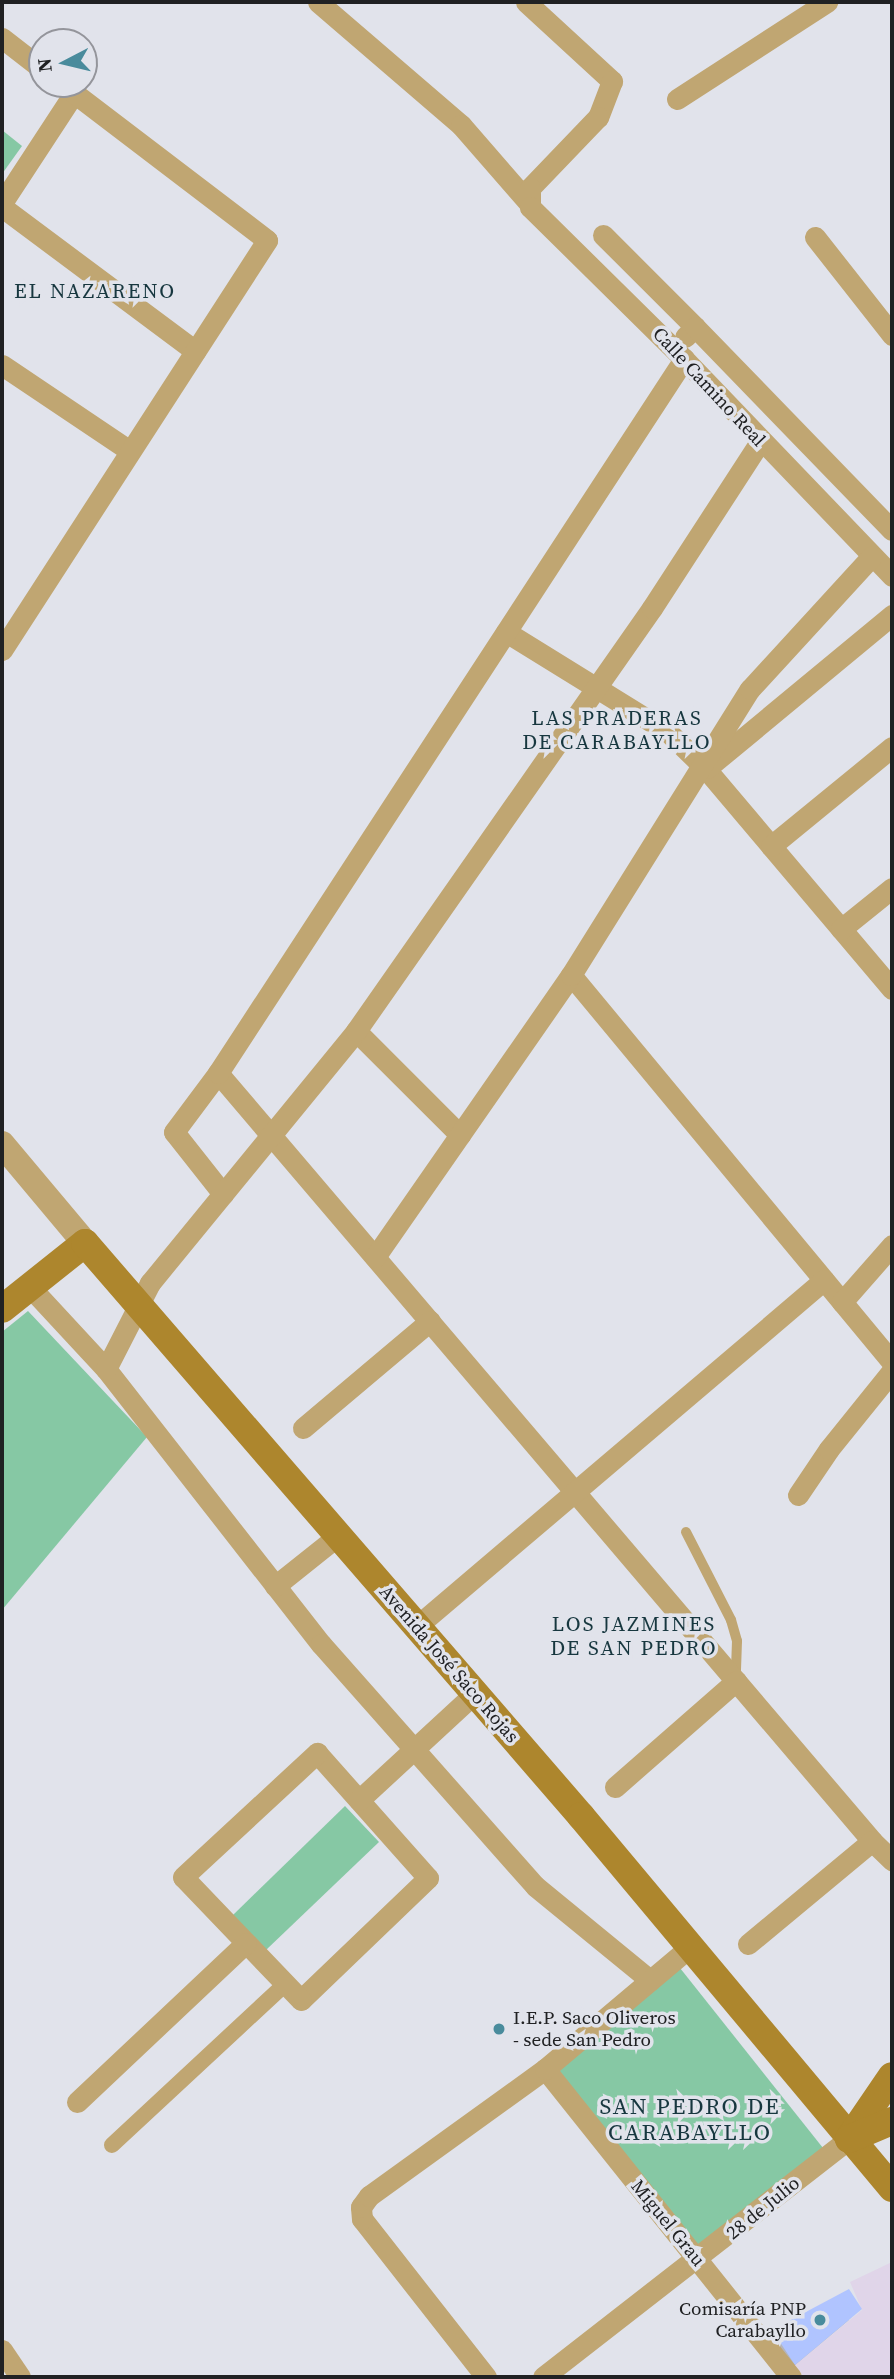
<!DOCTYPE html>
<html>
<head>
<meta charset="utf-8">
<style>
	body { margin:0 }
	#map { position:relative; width:894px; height:2379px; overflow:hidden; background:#e1e3eb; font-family:"Source Serif 4",serif }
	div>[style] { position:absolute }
	.education>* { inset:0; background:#e0d5e9 }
	.green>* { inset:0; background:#86c8a4 }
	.shadow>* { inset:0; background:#0003 }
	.building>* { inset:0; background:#b0c4ff }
	.service>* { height:10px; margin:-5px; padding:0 5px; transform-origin:5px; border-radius:5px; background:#c0a672 }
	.pedestrian>* { height:16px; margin:-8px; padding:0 8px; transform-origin:8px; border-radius:8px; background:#c0a672 }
	.minor>* { height:21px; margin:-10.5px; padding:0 10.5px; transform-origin:10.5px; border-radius:10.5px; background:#c0a672 }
	.tertiary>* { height:26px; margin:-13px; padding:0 13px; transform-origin:13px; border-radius:13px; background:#c0a672 }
	.secondary>* { height:28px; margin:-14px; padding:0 14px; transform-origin:14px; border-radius:14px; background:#ad862d }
	.dots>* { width:19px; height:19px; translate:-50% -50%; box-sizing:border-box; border:4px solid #e1e3eb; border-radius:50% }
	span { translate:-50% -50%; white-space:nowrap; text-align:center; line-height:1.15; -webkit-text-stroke:7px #e1e3eb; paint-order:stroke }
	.street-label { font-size:19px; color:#202123 }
	.poi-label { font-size:19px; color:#202123 }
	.left { translate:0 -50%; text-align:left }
	.right { translate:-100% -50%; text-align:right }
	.neighbourhood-label { font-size:21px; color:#17373f; letter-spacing:2px }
	.quarter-label { font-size:23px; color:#17373f; letter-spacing:2px }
	.frame { position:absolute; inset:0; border:4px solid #202123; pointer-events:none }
	.north { position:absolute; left:28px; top:28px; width:70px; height:70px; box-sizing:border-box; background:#e1e3eb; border:2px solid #94959b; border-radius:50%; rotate:263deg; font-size:19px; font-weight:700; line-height:28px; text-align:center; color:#202123 }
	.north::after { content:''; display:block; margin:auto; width:24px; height:32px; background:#498b9c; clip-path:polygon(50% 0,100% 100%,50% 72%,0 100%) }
</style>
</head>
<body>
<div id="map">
	<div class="education">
		<div style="clip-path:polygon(892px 2262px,892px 2377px,804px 2377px,795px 2365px,862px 2310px,850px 2282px)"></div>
	</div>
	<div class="green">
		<div style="clip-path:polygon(2px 130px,22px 146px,2px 174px)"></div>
		<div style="clip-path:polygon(28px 1311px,147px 1437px,2px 1610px,2px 1332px)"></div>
		<div style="clip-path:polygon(345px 1806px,379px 1842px,266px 1950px,233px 1915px)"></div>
		<div style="clip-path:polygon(680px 1968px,823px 2148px,697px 2249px,555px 2069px)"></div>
	</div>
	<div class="shadow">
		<div style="clip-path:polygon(849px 2320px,783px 2375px,762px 2342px,773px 2331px)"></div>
	</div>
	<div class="building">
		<div style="clip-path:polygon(849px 2289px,862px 2309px,795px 2365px,772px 2330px)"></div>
	</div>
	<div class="service">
		<div style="left:686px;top:1532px;width:99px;rotate:62.9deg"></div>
		<div style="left:731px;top:1620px;width:22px;rotate:74deg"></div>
		<div style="left:737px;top:1641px;width:37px;rotate:92deg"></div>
	</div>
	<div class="pedestrian">
		<div style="left:112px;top:2145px;width:236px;rotate:-42.9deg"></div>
	</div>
	<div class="minor">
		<div style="left:318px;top:2px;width:189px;rotate:40.7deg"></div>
		<div style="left:461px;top:125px;width:102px;rotate:49deg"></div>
		<div style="left:526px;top:2px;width:117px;rotate:42.6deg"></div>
		<div style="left:612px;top:81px;width:39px;rotate:111deg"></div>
		<div style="left:598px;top:117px;width:98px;rotate:133.8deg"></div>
		<div style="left:530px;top:188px;width:19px;rotate:90deg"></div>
		<div style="left:530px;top:207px;width:216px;rotate:44.6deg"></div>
		<div style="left:684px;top:359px;width:301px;rotate:46.2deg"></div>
		<div style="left:2px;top:38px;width:51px;rotate:37.8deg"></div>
		<div style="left:677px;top:99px;width:179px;rotate:-32.9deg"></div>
		<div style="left:2px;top:203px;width:131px;rotate:-56.8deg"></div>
		<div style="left:2px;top:207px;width:241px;rotate:36.7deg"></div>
		<div style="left:603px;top:235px;width:130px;rotate:45deg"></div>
		<div style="left:695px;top:327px;width:14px;rotate:135deg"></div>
		<div style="left:815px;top:237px;width:125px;rotate:51.8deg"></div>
		<div style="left:695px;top:327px;width:283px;rotate:45.9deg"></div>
		<div style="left:2px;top:365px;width:154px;rotate:33.9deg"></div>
		<div style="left:506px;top:632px;width:190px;rotate:31.7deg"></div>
		<div style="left:668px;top:732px;width:53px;rotate:44.2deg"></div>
		<div style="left:706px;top:769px;width:288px;rotate:49.8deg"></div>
		<div style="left:2px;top:650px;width:488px;rotate:-57.1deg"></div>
		<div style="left:267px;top:240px;width:258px;rotate:-142.7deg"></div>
		<div style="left:707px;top:768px;width:240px;rotate:-39.6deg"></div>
		<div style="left:771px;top:846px;width:156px;rotate:-39.3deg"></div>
		<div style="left:841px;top:929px;width:65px;rotate:-38.8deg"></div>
		<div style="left:571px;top:975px;width:503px;rotate:50.33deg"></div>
		<div style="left:356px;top:1031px;width:147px;rotate:45deg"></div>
		<div style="left:218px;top:1073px;width:1009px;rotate:49.58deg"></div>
		<div style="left:872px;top:1841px;width:28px;rotate:44deg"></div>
		<div style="left:223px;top:1194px;width:79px;rotate:-128.3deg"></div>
		<div style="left:174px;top:1132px;width:74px;rotate:-53.3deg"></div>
		<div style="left:218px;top:1073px;width:853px;rotate:-56.87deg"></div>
		<div style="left:375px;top:1257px;width:343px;rotate:-55.2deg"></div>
		<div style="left:571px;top:975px;width:337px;rotate:-58deg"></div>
		<div style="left:750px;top:689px;width:180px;rotate:-47.5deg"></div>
		<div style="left:30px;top:1287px;width:112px;rotate:47.2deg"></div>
		<div style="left:106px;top:1369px;width:349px;rotate:52deg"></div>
		<div style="left:321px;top:1644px;width:323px;rotate:48.5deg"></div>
		<div style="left:535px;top:1886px;width:149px;rotate:39.3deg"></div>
		<div style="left:842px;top:1302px;width:76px;rotate:-48.7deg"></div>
		<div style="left:106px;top:1369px;width:97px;rotate:-62.9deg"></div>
		<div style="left:150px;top:1283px;width:325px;rotate:-50.7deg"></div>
		<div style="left:356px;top:1031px;width:516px;rotate:-55.02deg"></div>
		<div style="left:652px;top:608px;width:198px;rotate:-57deg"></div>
		<div style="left:303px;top:1428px;width:166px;rotate:-40.1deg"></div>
		<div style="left:798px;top:1495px;width:55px;rotate:-56deg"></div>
		<div style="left:829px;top:1449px;width:100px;rotate:-51.1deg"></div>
		<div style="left:275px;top:1586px;width:82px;rotate:-38.6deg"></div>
		<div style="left:417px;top:1626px;width:534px;rotate:-40.37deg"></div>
		<div style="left:317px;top:1753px;width:167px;rotate:48.4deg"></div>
		<div style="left:428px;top:1878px;width:176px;rotate:136.2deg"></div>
		<div style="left:301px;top:2000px;width:170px;rotate:-133.8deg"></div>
		<div style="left:183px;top:1877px;width:183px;rotate:-42.8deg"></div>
		<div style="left:615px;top:1787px;width:161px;rotate:-41.2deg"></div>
		<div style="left:359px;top:1800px;width:158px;rotate:-42.7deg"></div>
		<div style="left:748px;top:1944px;width:161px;rotate:-39.7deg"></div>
		<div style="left:545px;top:2069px;width:394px;rotate:51.4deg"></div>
		<div style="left:77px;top:2102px;width:232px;rotate:-43.3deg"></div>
		<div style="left:2px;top:2350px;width:32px;rotate:56deg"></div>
		<div style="left:486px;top:2377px;width:201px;rotate:-128.1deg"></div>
		<div style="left:362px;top:2219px;width:12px;rotate:-95deg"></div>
		<div style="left:361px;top:2207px;width:14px;rotate:-54deg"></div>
		<div style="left:369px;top:2196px;width:217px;rotate:-35.8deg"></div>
		<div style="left:545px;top:2069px;width:189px;rotate:-40.1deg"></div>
		<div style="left:543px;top:2377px;width:388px;rotate:-37.9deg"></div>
	</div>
	<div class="tertiary">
		<div style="left:2px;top:1144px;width:129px;rotate:50deg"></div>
	</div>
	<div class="secondary">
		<div style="left:2px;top:1309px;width:106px;rotate:-38.5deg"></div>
		<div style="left:85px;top:1243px;width:758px;rotate:49.12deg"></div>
		<div style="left:581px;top:1816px;width:485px;rotate:50.1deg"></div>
		<div style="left:849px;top:2139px;width:76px;rotate:-55.7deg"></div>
		<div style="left:849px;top:2139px;width:47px;rotate:-22.7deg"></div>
	</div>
	<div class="dots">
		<div style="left:499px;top:2029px;background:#498b9c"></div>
		<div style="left:820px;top:2320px;background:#498b9c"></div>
	</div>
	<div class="street-label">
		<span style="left:709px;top:387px;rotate:47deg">Calle Camino Real</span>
		<span style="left:449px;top:1664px;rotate:49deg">Avenida José Saco Rojas</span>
		<span style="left:763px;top:2208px;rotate:-39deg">28 de Julio</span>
		<span style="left:668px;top:2223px;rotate:51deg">Miguel Grau</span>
	</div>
	<div class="poi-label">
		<span class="left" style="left:513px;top:2029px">I.E.P. Saco Oliveros<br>- sede San Pedro</span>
		<span class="right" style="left:806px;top:2320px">Comisaría PNP<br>Carabayllo</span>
	</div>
	<div class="neighbourhood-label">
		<span style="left:95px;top:291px">EL NAZARENO</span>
		<span style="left:617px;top:730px">LAS PRADERAS<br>DE CARABAYLLO</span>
		<span style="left:634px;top:1636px">LOS JAZMINES<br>DE SAN PEDRO</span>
	</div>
	<div class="quarter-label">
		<span style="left:690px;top:2119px">SAN PEDRO DE<br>CARABAYLLO</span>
	</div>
	<div class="frame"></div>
	<div class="north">N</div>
</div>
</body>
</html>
